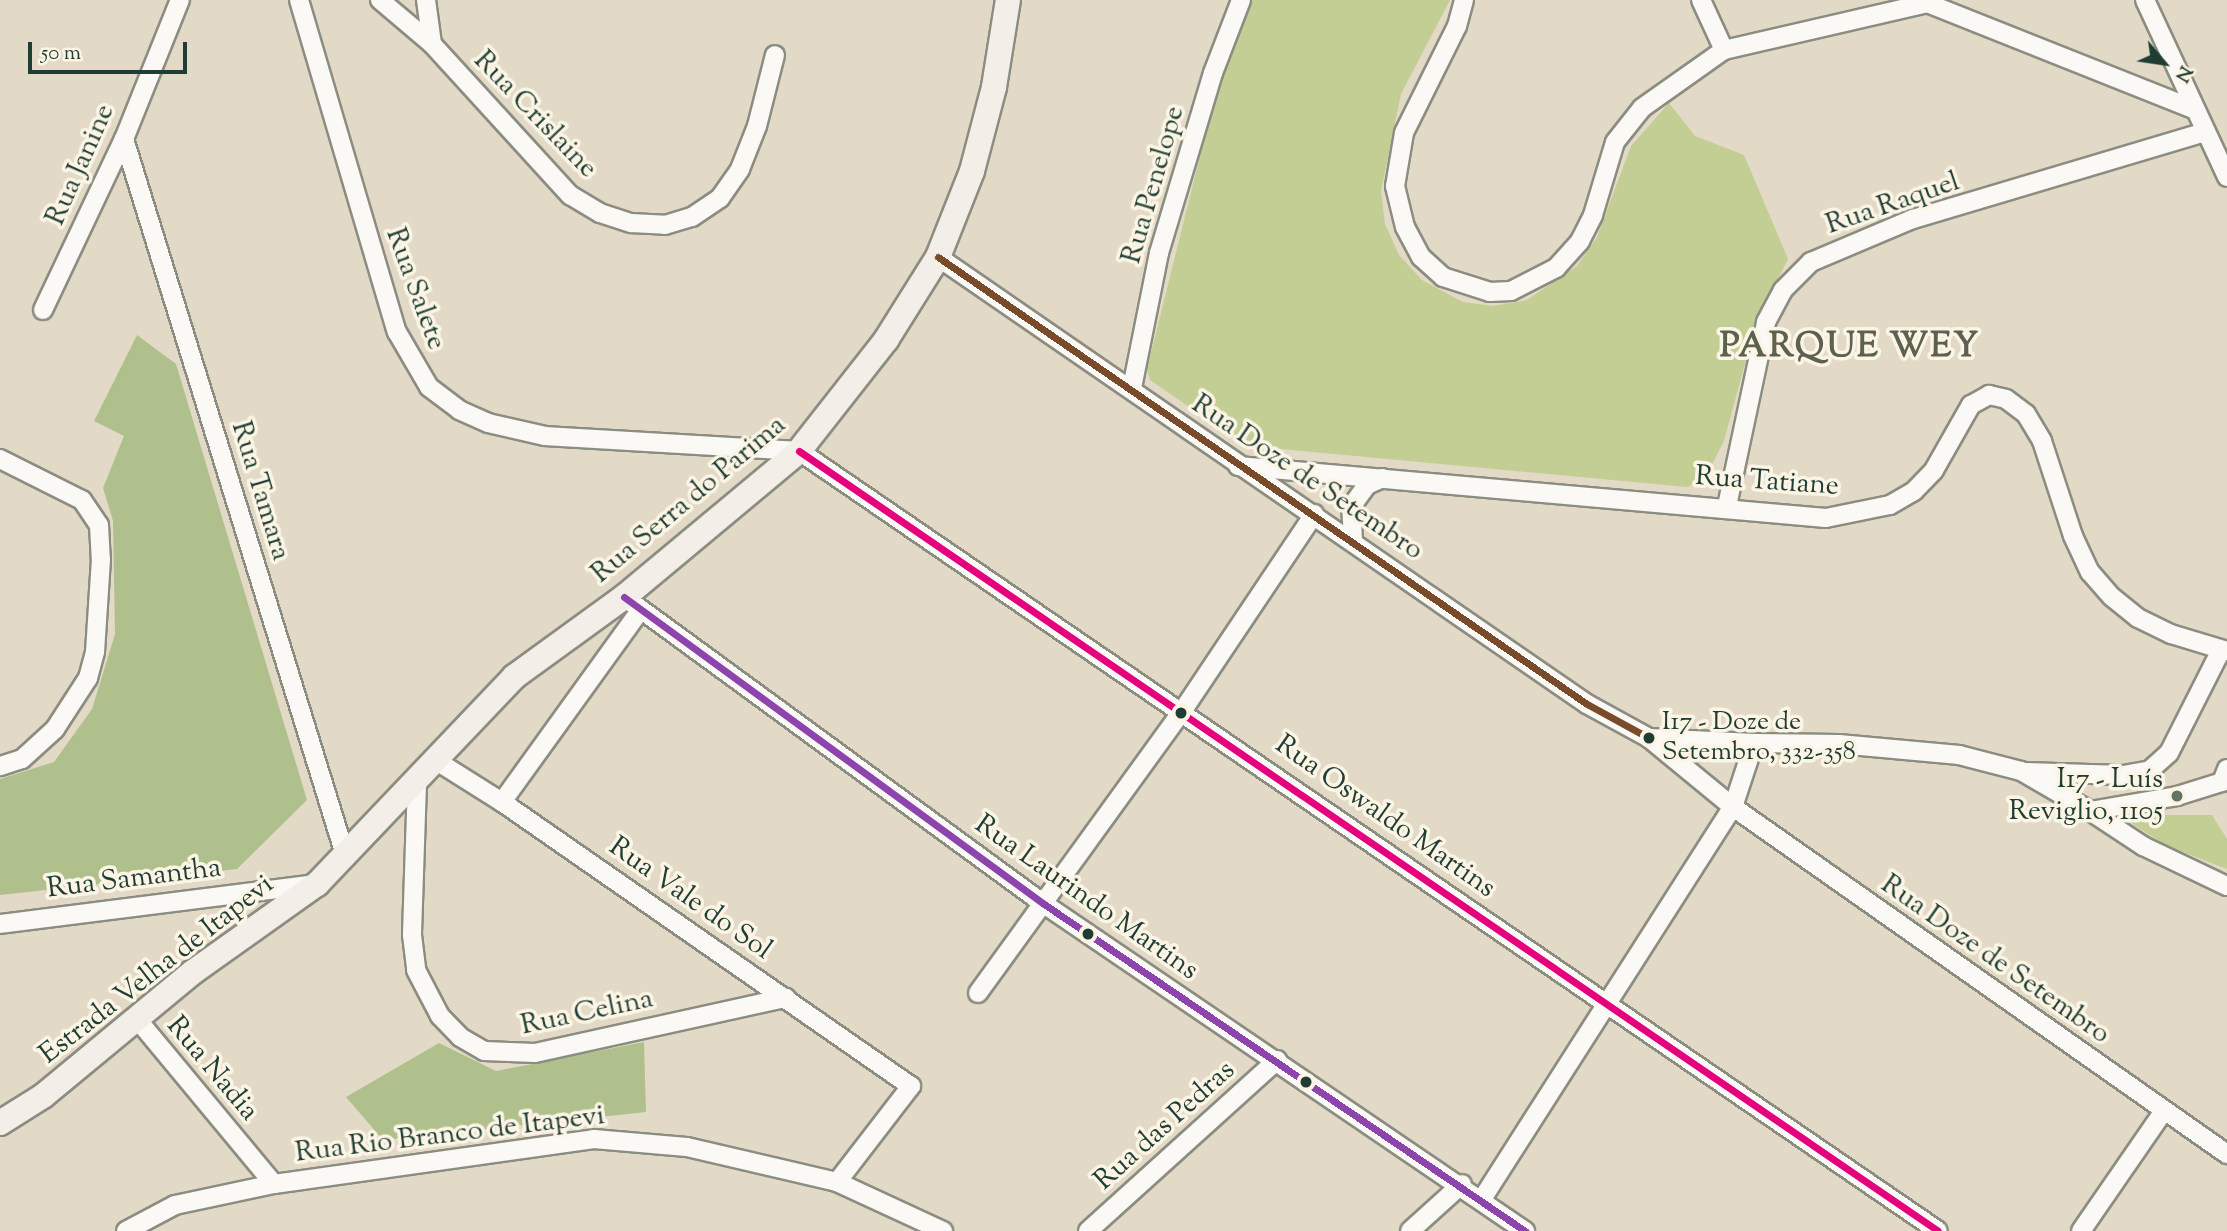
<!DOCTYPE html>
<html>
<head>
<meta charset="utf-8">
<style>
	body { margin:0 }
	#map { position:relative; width:2227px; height:1231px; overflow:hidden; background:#e2dac6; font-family:"Sorts Mill Goudy",serif }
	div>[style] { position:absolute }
	.green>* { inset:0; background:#c3ce94 }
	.forest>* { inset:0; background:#b0c08d }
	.roads { filter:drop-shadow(2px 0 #8c8d81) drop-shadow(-2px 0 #8c8d81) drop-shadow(0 2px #8c8d81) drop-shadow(0 -2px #8c8d81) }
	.street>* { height:18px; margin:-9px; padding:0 9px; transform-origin:9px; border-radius:9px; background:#fbf9f6 }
	.secondary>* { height:24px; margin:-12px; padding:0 12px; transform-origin:12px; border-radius:12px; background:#f3efe8 }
	.bus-1>* { height:7px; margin:-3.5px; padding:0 3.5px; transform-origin:3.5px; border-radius:3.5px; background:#8e44ad }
	.bus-2>* { height:7px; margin:-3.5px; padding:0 3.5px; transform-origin:3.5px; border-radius:3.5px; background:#7a4b2a }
	.bus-3>* { height:7px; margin:-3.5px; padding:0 3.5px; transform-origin:3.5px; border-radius:3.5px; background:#e5007d }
	.dots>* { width:19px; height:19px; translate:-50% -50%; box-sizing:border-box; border:4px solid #fcf5e5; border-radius:50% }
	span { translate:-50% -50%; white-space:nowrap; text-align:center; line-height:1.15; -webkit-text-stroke:7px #fcf5e5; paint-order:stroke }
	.bus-label { font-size:26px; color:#1f3d34 }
	.left { translate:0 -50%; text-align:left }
	.street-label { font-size:28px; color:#1f3d34 }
	.poi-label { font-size:28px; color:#1f3d34 }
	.right { translate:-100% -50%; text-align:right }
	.district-label { font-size:35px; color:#5d614f; font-weight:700; letter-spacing:2px }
	.north { position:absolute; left:2129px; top:28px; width:70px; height:70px; -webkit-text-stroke:5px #fcf5e5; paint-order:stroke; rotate:119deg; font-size:19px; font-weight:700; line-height:28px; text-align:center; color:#1f3d34 }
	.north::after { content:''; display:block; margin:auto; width:24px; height:32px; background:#1f3d34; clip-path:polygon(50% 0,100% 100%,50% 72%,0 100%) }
	.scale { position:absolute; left:28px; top:42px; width:159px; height:32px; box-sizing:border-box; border:4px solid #1f3d34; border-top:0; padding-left:9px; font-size:21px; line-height:24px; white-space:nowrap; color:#1f3d34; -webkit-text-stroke:5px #fcf5e5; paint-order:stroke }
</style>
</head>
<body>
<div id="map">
	<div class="green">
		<div style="clip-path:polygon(1248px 0,1450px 0,1401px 94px,1381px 191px,1385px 224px,1399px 255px,1422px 280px,1463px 302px,1493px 306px,1527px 300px,1577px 266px,1597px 237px,1631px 146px,1669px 103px,1695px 136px,1744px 155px,1788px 259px,1756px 323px,1724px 441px,1704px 480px,1687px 487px,1259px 447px,1243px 444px,1150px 380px,1147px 369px,1219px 80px)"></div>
		<div style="clip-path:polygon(2119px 815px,2212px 815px,2227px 839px,2227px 869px,2165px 845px)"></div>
	</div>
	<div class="forest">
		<div style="clip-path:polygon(137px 335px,176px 364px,307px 800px,237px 869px,0 895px,0 779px,54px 762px,92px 709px,115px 634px,113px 521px,103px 488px,124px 436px,94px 421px)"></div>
		<div style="clip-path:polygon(644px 1042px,646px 1112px,383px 1140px,346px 1097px,439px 1043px,496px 1071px)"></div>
	</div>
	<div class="roads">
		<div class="street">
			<div style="left:299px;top:0;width:346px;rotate:73.6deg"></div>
			<div style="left:397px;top:332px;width:64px;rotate:59.8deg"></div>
			<div style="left:429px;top:387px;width:38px;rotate:37deg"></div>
			<div style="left:459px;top:410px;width:32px;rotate:24deg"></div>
			<div style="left:488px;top:423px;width:58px;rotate:12.8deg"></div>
			<div style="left:545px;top:436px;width:254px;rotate:3.4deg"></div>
			<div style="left:799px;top:451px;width:1380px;rotate:34.4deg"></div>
			<div style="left:380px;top:0;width:68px;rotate:40.2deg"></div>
			<div style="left:432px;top:44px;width:205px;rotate:47.6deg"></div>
			<div style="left:570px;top:195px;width:35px;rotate:31deg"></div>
			<div style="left:600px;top:213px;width:33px;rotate:18deg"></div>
			<div style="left:631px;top:223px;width:34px;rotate:3deg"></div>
			<div style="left:665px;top:225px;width:28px;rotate:-17deg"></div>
			<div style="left:692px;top:217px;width:34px;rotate:-34deg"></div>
			<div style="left:720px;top:198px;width:35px;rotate:-55deg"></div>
			<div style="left:740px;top:169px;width:46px;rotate:-68.4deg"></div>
			<div style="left:757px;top:126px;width:73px;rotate:-75.8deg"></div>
			<div style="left:426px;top:0;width:44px;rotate:82.2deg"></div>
			<div style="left:1464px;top:0;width:27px;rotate:105deg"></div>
			<div style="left:1457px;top:26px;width:119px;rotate:116.4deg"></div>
			<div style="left:1404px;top:133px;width:54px;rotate:99.6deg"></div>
			<div style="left:1395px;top:186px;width:42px;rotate:76.3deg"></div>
			<div style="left:1405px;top:227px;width:34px;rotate:62deg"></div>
			<div style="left:1421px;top:257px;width:30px;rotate:42deg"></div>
			<div style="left:1443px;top:277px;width:49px;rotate:17.7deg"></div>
			<div style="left:1490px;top:292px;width:21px;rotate:-3deg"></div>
			<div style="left:1511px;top:291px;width:51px;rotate:-27.1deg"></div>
			<div style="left:1556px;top:268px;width:36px;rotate:-48deg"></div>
			<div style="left:1580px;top:241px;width:29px;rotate:-63deg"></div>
			<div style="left:1593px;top:215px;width:76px;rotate:-73.2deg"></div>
			<div style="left:1615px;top:142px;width:43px;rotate:-51.5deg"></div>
			<div style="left:1642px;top:108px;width:100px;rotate:-35.3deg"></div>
			<div style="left:1724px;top:50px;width:208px;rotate:-13deg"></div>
			<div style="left:1927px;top:3px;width:287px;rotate:21.7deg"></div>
			<div style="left:1701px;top:0;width:55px;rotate:65.3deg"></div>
			<div style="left:2145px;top:0;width:195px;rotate:65.1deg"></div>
			<div style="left:124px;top:139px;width:752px;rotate:72.84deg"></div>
			<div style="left:938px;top:257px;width:788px;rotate:34.56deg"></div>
			<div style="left:1587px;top:704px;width:71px;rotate:28.7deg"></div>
			<div style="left:43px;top:310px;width:189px;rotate:-64.7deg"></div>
			<div style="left:124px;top:139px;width:150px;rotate:-68.1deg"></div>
			<div style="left:1132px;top:388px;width:138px;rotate:-78.7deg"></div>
			<div style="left:1159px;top:253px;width:188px;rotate:-73.3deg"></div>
			<div style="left:1213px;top:73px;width:78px;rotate:-69deg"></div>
			<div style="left:0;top:459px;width:92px;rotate:26.6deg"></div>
			<div style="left:82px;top:500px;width:30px;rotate:56deg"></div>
			<div style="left:99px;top:525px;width:34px;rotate:87deg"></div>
			<div style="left:101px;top:559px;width:93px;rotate:93.7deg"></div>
			<div style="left:95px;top:652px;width:27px;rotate:105deg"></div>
			<div style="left:88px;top:678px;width:61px;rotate:122.9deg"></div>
			<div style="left:55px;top:729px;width:45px;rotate:137.7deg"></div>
			<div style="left:22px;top:759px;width:23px;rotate:162deg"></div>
			<div style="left:1238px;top:466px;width:590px;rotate:5.05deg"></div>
			<div style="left:1826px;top:518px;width:65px;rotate:-11.5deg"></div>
			<div style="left:1890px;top:505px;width:28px;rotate:-30deg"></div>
			<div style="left:1914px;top:491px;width:29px;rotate:-46deg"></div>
			<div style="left:1934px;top:470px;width:75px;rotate:-60.4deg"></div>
			<div style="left:1971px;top:405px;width:21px;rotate:-29deg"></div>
			<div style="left:1989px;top:395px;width:17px;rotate:13deg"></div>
			<div style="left:2006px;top:399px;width:25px;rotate:37deg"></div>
			<div style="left:2026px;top:414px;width:31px;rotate:59deg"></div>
			<div style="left:2042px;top:441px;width:100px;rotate:71.9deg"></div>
			<div style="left:2073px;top:536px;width:40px;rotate:65deg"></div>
			<div style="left:2090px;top:572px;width:33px;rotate:49deg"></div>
			<div style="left:2112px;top:597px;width:33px;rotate:39deg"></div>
			<div style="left:2138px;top:618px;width:37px;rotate:26deg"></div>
			<div style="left:2171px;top:634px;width:59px;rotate:16.9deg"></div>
			<div style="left:1727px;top:506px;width:188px;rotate:-78deg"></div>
			<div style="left:1766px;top:322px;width:36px;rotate:-62deg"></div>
			<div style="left:1783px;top:290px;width:40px;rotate:-45deg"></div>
			<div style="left:1811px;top:262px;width:111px;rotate:-22.9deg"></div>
			<div style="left:1913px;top:219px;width:305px;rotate:-16.6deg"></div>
			<div style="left:1353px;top:541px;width:34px;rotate:-93deg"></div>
			<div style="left:1351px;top:507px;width:27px;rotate:-54deg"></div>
			<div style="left:1367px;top:485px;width:17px;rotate:-24deg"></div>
			<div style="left:624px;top:597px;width:520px;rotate:36.17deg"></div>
			<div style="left:1044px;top:904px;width:582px;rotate:34.21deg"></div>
			<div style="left:1754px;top:743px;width:85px;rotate:0.7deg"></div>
			<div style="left:1839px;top:744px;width:121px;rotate:5.2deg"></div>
			<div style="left:1959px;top:755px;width:64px;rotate:14.5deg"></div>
			<div style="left:2021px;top:771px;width:80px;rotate:30.1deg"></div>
			<div style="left:2090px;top:811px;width:88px;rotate:-9.8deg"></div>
			<div style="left:2177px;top:796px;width:47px;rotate:-17.3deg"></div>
			<div style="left:2222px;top:782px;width:14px;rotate:-69deg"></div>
			<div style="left:435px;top:760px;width:79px;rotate:32.1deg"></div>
			<div style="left:502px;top:802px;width:498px;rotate:34.8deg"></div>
			<div style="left:911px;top:1086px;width:121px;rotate:127.6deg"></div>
			<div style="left:2025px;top:772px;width:98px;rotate:1.8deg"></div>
			<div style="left:2123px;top:775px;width:27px;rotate:-10deg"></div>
			<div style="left:2150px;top:770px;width:25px;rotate:-42deg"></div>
			<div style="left:2169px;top:753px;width:115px;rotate:-63.2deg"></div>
			<div style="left:417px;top:783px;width:152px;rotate:91.9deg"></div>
			<div style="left:412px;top:935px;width:35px;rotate:83deg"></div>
			<div style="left:416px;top:970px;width:52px;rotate:62.4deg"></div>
			<div style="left:440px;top:1016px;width:29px;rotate:46deg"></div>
			<div style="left:460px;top:1037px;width:28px;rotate:30deg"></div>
			<div style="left:484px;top:1051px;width:51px;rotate:2.2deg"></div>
			<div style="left:535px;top:1053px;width:257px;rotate:-12.4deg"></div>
			<div style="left:502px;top:802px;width:236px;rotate:-54.2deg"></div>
			<div style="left:2090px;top:811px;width:64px;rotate:33.4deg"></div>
			<div style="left:2143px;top:846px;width:93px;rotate:25.5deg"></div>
			<div style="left:0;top:924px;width:320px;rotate:-7.2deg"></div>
			<div style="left:978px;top:993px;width:349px;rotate:-54.1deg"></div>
			<div style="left:1183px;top:710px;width:236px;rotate:-56.2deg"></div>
			<div style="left:137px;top:1019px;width:214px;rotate:50.3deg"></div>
			<div style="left:1482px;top:1199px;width:465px;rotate:-57.4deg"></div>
			<div style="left:1733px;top:807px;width:67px;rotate:-71.8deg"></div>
			<div style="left:1754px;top:743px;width:105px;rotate:-177.3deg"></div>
			<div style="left:1649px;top:738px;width:109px;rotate:39.4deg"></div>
			<div style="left:1733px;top:807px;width:604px;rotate:35.09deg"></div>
			<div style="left:126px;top:1231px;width:55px;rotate:-28deg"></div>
			<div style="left:175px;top:1205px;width:101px;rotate:-12deg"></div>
			<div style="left:274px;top:1184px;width:323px;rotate:-8deg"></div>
			<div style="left:594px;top:1139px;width:93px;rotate:4.9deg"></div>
			<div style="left:687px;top:1147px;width:154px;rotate:13.1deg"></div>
			<div style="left:837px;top:1182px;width:117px;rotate:24.8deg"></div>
			<div style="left:1088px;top:1231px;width:255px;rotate:-42.1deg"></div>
			<div style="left:1410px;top:1231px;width:70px;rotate:-42.1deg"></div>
			<div style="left:2081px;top:1231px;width:145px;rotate:-55.4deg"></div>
		</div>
		<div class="secondary">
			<div style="left:0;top:1123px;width:51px;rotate:-32.1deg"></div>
			<div style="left:43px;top:1096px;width:195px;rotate:-39.6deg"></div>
			<div style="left:193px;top:972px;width:152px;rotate:-35.4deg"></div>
			<div style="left:317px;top:884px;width:286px;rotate:-46.4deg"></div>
			<div style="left:514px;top:677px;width:136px;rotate:-36deg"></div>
			<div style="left:624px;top:597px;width:228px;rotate:-39.8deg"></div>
			<div style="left:799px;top:451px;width:141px;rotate:-51.9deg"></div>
			<div style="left:886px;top:340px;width:98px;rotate:-57.9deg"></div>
			<div style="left:938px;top:257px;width:92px;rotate:-68.4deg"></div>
			<div style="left:972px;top:171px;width:87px;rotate:-75.3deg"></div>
			<div style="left:994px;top:87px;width:88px;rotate:-80.9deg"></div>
		</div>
	</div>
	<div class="bus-1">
		<div style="left:624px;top:597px;width:520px;rotate:36.17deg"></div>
		<div style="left:1044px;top:904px;width:582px;rotate:34.21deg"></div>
	</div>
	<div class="bus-2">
		<div style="left:938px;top:257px;width:788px;rotate:34.56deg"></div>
		<div style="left:1587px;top:704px;width:71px;rotate:28.7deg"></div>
	</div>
	<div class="bus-3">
		<div style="left:799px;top:451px;width:1380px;rotate:34.4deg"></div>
	</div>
	<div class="dots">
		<div style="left:1181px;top:713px;background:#1f3d34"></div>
		<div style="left:1649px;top:738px;background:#1f3d34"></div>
		<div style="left:2177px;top:796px;background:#637467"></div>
		<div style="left:1088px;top:934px;background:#1f3d34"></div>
		<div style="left:1306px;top:1082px;background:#1f3d34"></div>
	</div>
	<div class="bus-label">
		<span class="left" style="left:1662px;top:738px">I17 - Doze de<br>Setembro, 332-358</span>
	</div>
	<div class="street-label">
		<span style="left:535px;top:115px;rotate:46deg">Rua Crislaine</span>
		<span style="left:81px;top:165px;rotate:-66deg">Rua Janine</span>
		<span style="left:1154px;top:185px;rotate:-74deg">Rua Penelope</span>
		<span style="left:1893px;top:204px;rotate:-19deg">Rua Raquel</span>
		<span style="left:415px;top:289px;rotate:70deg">Rua Salete</span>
		<span style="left:1307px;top:478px;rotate:34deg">Rua Doze de Setembro</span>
		<span style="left:1767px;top:482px;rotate:4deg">Rua Tatiane</span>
		<span style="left:260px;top:491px;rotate:73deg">Rua Tamara</span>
		<span style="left:689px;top:500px;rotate:-40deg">Rua Serra do Parima</span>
		<span style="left:1385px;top:817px;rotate:35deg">Rua Oswaldo Martins</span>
		<span style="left:134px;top:879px;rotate:-7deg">Rua Samantha</span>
		<span style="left:1086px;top:898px;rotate:35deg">Rua Laurindo Martins</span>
		<span style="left:690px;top:899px;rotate:35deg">Rua Vale do Sol</span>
		<span style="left:1995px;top:960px;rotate:35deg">Rua Doze de Setembro</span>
		<span style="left:157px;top:970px;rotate:-38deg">Estrada Velha de Itapevi</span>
		<span style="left:587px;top:1013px;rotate:-12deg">Rua Celina</span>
		<span style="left:212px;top:1069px;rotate:50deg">Rua Nadia</span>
		<span style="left:1165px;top:1126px;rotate:-42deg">Rua das Pedras</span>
		<span style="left:450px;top:1135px;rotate:-7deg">Rua Rio Branco de Itapevi</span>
	</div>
	<div class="poi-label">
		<span class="right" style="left:2163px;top:796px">I17 - Luís<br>Reviglio, 1105</span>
	</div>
	<div class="district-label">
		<span style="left:1850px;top:348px">PARQUE WEY</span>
	</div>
	<div class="north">N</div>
	<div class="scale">50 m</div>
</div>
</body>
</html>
